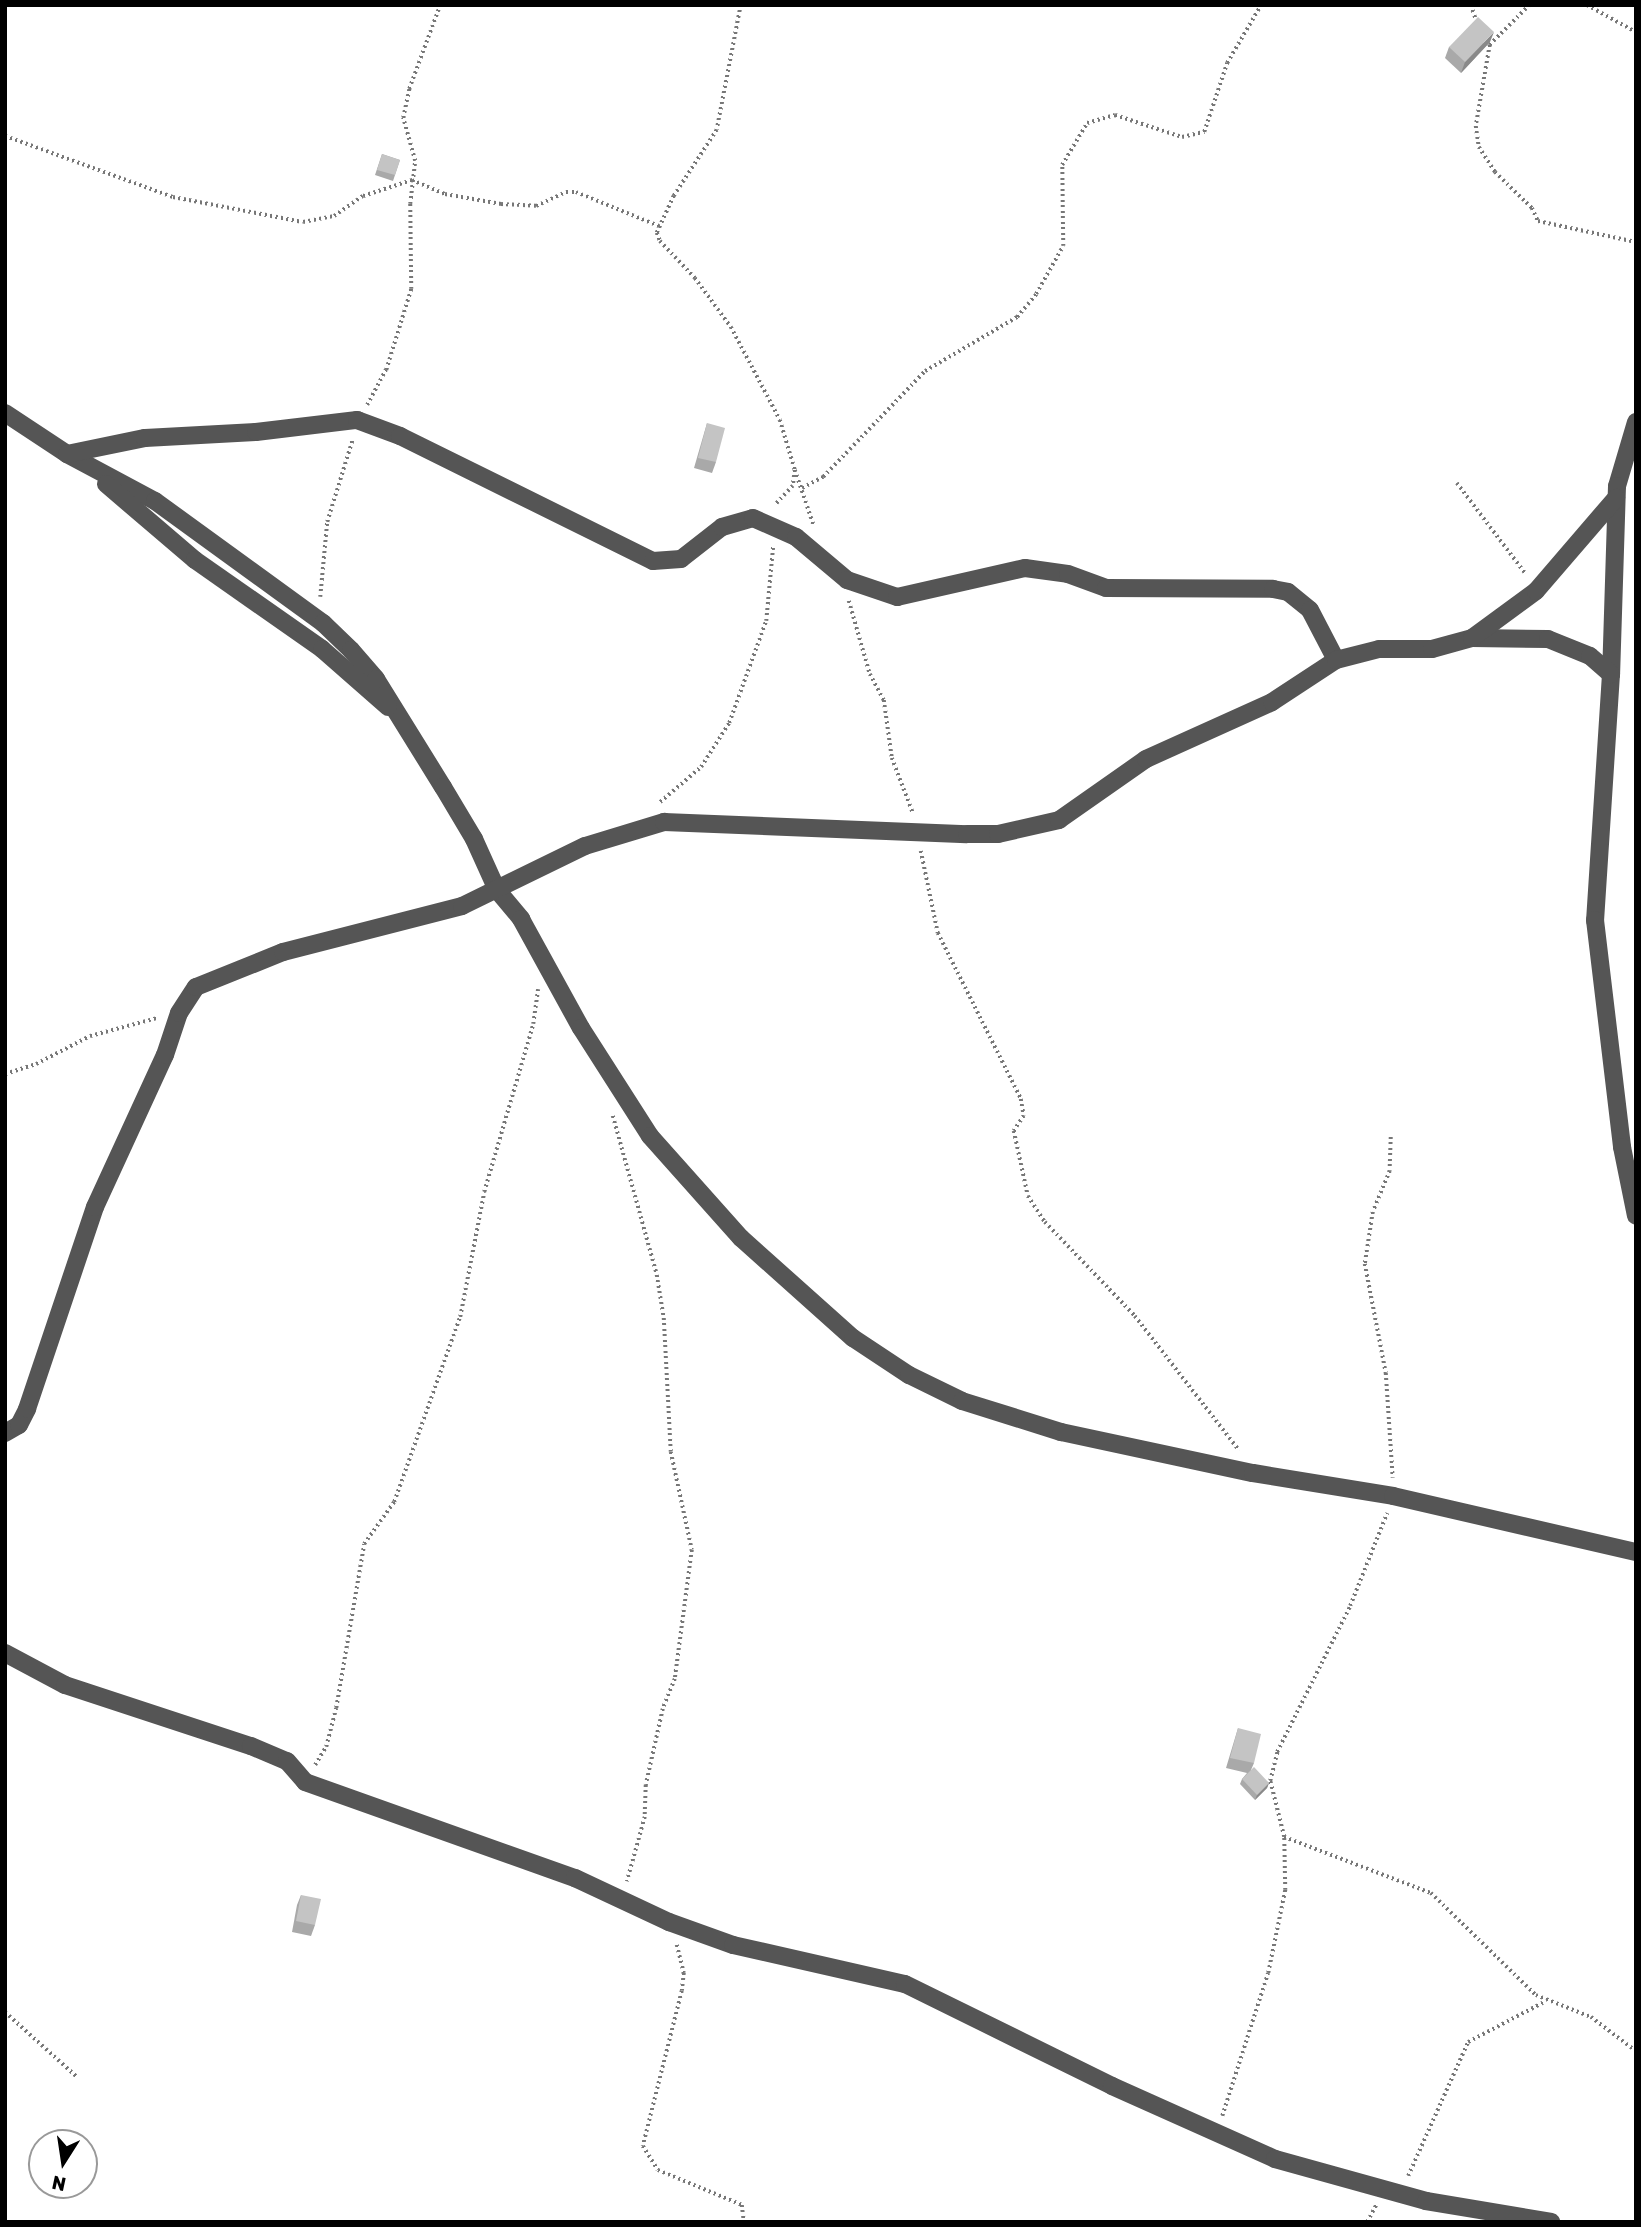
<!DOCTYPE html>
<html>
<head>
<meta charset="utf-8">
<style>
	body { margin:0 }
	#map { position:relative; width:1641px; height:2227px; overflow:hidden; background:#fff; font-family:Rubik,sans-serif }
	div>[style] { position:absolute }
	.path>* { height:3.5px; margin-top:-1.75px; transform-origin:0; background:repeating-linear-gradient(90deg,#777 0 2px,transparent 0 5.5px) }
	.minor>* { height:18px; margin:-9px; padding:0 9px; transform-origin:9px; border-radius:9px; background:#555 }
	.wall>* { inset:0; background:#a9a9a9 }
	.shaded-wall>* { inset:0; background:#898989 }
	.building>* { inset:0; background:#c4c4c4 }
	span { translate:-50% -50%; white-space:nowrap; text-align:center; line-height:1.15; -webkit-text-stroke:6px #fff; paint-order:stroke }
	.frame { position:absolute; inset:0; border:7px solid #000; pointer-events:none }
	.north { position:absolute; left:28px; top:2129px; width:70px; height:70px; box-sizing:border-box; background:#fff; border:2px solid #999; border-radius:50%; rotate:192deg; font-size:19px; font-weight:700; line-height:28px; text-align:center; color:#000 }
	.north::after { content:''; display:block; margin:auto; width:24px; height:32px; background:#000; clip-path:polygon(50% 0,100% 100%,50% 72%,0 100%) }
</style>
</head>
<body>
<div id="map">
	<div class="path">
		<div style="left:741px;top:5px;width:127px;rotate:100.9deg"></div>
		<div style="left:717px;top:130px;width:79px;rotate:123.1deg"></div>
		<div style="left:674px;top:196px;width:41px;rotate:114.7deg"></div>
		<div style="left:657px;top:233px;width:9px;rotate:69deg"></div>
		<div style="left:660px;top:241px;width:51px;rotate:46.6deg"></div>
		<div style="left:695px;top:278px;width:61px;rotate:53.7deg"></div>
		<div style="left:731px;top:327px;width:105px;rotate:62.2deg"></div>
		<div style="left:780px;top:420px;width:52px;rotate:73.3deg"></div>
		<div style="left:795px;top:470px;width:16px;rotate:97deg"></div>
		<div style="left:793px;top:486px;width:26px;rotate:133deg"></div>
		<div style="left:1471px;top:5px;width:18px;rotate:71deg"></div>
		<div style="left:1530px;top:5px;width:57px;rotate:135deg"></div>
		<div style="left:1490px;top:45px;width:82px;rotate:99.8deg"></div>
		<div style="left:1476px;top:126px;width:21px;rotate:82deg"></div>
		<div style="left:1479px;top:147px;width:30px;rotate:57deg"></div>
		<div style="left:1495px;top:172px;width:52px;rotate:44.2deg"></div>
		<div style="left:1532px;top:208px;width:14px;rotate:65deg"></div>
		<div style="left:1538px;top:221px;width:100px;rotate:12.1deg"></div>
		<div style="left:1587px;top:5px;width:56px;rotate:28.9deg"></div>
		<div style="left:5px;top:136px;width:179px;rotate:20deg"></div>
		<div style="left:173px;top:197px;width:132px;rotate:10.9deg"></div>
		<div style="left:303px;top:222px;width:32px;rotate:-11deg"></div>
		<div style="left:334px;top:216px;width:35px;rotate:-35deg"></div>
		<div style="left:363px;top:196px;width:52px;rotate:-18.1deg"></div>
		<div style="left:412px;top:180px;width:36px;rotate:23deg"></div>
		<div style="left:445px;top:194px;width:57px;rotate:10.1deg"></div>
		<div style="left:501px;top:204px;width:35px;rotate:3deg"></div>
		<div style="left:536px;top:206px;width:33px;rotate:-25deg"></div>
		<div style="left:566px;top:192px;width:10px"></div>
		<div style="left:576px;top:192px;width:90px;rotate:22.3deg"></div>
		<div style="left:367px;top:405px;width:40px;rotate:-62deg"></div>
		<div style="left:386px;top:370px;width:85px;rotate:-72.8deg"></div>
		<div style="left:411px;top:289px;width:85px;rotate:-90.7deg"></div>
		<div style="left:410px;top:204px;width:43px;rotate:-83.4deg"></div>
		<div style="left:415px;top:161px;width:45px;rotate:-105.6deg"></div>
		<div style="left:403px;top:118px;width:30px;rotate:-78deg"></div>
		<div style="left:409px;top:89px;width:90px;rotate:-69.7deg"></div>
		<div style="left:795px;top:470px;width:59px;rotate:71.3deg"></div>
		<div style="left:1457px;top:483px;width:113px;rotate:52.9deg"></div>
		<div style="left:802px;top:488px;width:24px;rotate:-28deg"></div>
		<div style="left:823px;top:477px;width:147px;rotate:-46.1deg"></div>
		<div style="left:925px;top:371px;width:107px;rotate:-30.4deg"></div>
		<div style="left:1017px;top:317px;width:30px;rotate:-50deg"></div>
		<div style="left:1036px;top:294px;width:55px;rotate:-60.6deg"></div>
		<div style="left:1063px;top:246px;width:81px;rotate:-90.7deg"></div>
		<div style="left:1062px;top:165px;width:49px;rotate:-59.2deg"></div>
		<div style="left:1087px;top:123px;width:29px;rotate:-16deg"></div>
		<div style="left:1115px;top:115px;width:71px;rotate:18.2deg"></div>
		<div style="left:1182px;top:137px;width:23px;rotate:-13deg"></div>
		<div style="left:1204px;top:132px;width:73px;rotate:-71.6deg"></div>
		<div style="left:1227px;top:63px;width:67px;rotate:-59.6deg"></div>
		<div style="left:320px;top:597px;width:75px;rotate:-84.7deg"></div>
		<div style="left:327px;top:522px;width:85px;rotate:-72.8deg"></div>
		<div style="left:849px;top:601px;width:76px;rotate:74deg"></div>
		<div style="left:870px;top:674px;width:30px;rotate:62deg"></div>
		<div style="left:884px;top:700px;width:59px;rotate:82.1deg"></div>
		<div style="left:892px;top:758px;width:59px;rotate:69.1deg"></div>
		<div style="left:660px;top:802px;width:54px;rotate:-40.5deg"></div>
		<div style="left:701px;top:767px;width:52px;rotate:-57.5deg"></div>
		<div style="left:729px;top:723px;width:109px;rotate:-70.1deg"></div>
		<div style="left:766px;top:621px;width:75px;rotate:-84.7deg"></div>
		<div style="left:921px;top:851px;width:84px;rotate:78.3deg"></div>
		<div style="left:938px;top:933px;width:186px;rotate:63.4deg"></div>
		<div style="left:1021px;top:1099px;width:17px;rotate:80deg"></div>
		<div style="left:1024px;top:1116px;width:18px;rotate:124deg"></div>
		<div style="left:1014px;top:1131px;width:66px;rotate:77.8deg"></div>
		<div style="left:1028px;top:1196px;width:31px;rotate:57deg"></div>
		<div style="left:1045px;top:1222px;width:130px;rotate:46.2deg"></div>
		<div style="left:1135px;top:1316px;width:170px;rotate:52.2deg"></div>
		<div style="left:5px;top:1074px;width:33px;rotate:-18deg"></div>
		<div style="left:36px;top:1064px;width:61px;rotate:-27.4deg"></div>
		<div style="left:90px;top:1036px;width:69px;rotate:-15deg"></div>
		<div style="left:613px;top:1116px;width:165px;rotate:74.5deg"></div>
		<div style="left:657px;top:1275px;width:44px;rotate:80.8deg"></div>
		<div style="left:664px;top:1318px;width:134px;rotate:87deg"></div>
		<div style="left:671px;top:1452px;width:100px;rotate:77.9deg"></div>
		<div style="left:692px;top:1550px;width:130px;rotate:97.5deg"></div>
		<div style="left:675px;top:1679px;width:32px;rotate:112deg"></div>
		<div style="left:663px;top:1709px;width:78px;rotate:102.6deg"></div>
		<div style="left:646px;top:1785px;width:32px;rotate:92deg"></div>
		<div style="left:645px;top:1817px;width:67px;rotate:105.5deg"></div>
		<div style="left:1391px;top:1137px;width:34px;rotate:92deg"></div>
		<div style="left:1390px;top:1171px;width:44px;rotate:112.5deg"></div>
		<div style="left:1373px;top:1212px;width:53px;rotate:98.7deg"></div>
		<div style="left:1365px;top:1264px;width:111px;rotate:79.1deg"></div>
		<div style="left:1386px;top:1373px;width:105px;rotate:86.2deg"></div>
		<div style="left:315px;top:1765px;width:21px;rotate:-59deg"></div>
		<div style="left:326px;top:1747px;width:40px;rotate:-75.6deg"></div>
		<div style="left:336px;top:1708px;width:166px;rotate:-80.3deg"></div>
		<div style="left:364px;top:1544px;width:52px;rotate:-54.5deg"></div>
		<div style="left:394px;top:1502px;width:196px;rotate:-70.4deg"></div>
		<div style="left:460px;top:1317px;width:127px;rotate:-79.1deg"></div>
		<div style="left:484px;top:1192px;width:175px;rotate:-73.7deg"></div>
		<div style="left:533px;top:1024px;width:35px;rotate:-82deg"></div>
		<div style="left:1284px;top:1837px;width:157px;rotate:20.9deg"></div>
		<div style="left:1431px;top:1893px;width:146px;rotate:44.2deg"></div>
		<div style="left:1536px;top:1995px;width:59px;rotate:21.8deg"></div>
		<div style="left:1591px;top:2017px;width:56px;rotate:37.1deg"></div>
		<div style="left:677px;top:1945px;width:29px;rotate:76deg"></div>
		<div style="left:684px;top:1973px;width:18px;rotate:96deg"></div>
		<div style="left:682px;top:1991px;width:160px;rotate:104.1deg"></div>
		<div style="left:643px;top:2146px;width:28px;rotate:58deg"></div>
		<div style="left:658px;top:2170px;width:91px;rotate:22.6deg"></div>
		<div style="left:742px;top:2205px;width:17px;rotate:83deg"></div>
		<div style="left:5px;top:2012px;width:96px;rotate:42deg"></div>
		<div style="left:1222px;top:2116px;width:150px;rotate:-72.2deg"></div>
		<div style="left:1268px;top:1973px;width:85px;rotate:-78.4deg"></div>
		<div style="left:1285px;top:1890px;width:53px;rotate:-91.1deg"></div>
		<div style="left:1284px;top:1837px;width:58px;rotate:-104deg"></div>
		<div style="left:1270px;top:1781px;width:30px;rotate:-76deg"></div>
		<div style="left:1277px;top:1752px;width:163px;rotate:-63.4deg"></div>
		<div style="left:1350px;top:1606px;width:100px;rotate:-68.3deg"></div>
		<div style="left:1408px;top:2176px;width:147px;rotate:-65.9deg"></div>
		<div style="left:1468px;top:2042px;width:88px;rotate:-27.7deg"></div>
		<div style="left:1367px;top:2222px;width:19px;rotate:-62deg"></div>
	</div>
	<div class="minor">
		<div style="left:5px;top:413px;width:74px;rotate:33.5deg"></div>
		<div style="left:67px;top:454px;width:100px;rotate:28.1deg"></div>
		<div style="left:155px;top:501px;width:208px;rotate:36deg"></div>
		<div style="left:323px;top:623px;width:39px;rotate:44deg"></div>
		<div style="left:351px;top:650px;width:38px;rotate:49deg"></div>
		<div style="left:376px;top:679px;width:127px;rotate:58.2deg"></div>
		<div style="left:443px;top:787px;width:61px;rotate:59.2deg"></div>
		<div style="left:474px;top:839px;width:56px;rotate:65.7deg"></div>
		<div style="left:497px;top:890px;width:38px;rotate:50deg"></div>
		<div style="left:521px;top:919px;width:124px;rotate:61.2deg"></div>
		<div style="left:581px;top:1028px;width:128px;rotate:57.4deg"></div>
		<div style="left:650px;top:1136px;width:137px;rotate:48.3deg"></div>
		<div style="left:741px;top:1238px;width:150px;rotate:41.8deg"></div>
		<div style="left:853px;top:1338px;width:67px;rotate:33.5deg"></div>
		<div style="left:909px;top:1375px;width:59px;rotate:26.1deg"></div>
		<div style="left:962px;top:1401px;width:104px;rotate:17.4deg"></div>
		<div style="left:1061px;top:1432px;width:196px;rotate:12.1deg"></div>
		<div style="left:1253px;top:1473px;width:142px;rotate:9.3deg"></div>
		<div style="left:1393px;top:1496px;width:249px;rotate:13deg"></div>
		<div style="left:1636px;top:422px;width:67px;rotate:106.5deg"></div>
		<div style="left:1617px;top:486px;width:188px;rotate:91.8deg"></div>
		<div style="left:1611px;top:674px;width:247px;rotate:93.7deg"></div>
		<div style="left:1595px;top:920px;width:229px;rotate:83.2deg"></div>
		<div style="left:1622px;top:1147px;width:70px;rotate:78.5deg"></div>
		<div style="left:67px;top:454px;width:80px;rotate:-11.6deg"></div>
		<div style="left:145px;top:438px;width:111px;rotate:-3.1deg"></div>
		<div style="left:256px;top:432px;width:102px;rotate:-6.8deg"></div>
		<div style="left:357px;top:420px;width:46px;rotate:20.4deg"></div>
		<div style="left:400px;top:436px;width:282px;rotate:26.3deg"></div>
		<div style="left:653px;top:561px;width:28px;rotate:-4deg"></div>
		<div style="left:681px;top:559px;width:52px;rotate:-38deg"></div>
		<div style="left:722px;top:527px;width:32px;rotate:-16deg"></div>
		<div style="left:753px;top:518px;width:47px;rotate:23.8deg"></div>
		<div style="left:796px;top:537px;width:67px;rotate:40.1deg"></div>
		<div style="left:847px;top:580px;width:53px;rotate:18.8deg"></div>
		<div style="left:897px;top:597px;width:131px;rotate:-12.8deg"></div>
		<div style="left:1025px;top:568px;width:43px;rotate:7.9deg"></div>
		<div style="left:1068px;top:574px;width:40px;rotate:20.2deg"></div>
		<div style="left:1106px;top:588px;width:167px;rotate:0.3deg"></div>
		<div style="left:1273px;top:589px;width:15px;rotate:11deg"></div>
		<div style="left:1288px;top:592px;width:28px;rotate:39deg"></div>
		<div style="left:1310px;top:610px;width:56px;rotate:62.5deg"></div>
		<div style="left:106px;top:484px;width:117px;rotate:40.5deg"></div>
		<div style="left:195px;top:560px;width:155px;rotate:35deg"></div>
		<div style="left:322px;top:649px;width:88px;rotate:41.3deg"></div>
		<div style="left:1472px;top:638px;width:76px;rotate:0.8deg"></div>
		<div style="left:1548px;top:639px;width:45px;rotate:22deg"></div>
		<div style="left:1590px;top:656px;width:28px;rotate:41deg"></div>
		<div style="left:5px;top:1433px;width:16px;rotate:-30deg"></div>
		<div style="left:19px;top:1425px;width:18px;rotate:-63deg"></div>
		<div style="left:27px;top:1409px;width:213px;rotate:-71.4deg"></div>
		<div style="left:95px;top:1207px;width:167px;rotate:-65.3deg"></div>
		<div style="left:165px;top:1055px;width:44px;rotate:-71.6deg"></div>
		<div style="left:179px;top:1013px;width:31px;rotate:-57deg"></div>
		<div style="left:196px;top:987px;width:94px;rotate:-21.9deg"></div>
		<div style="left:283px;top:952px;width:185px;rotate:-14.4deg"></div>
		<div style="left:462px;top:906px;width:137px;rotate:-26deg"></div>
		<div style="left:585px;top:846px;width:83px;rotate:-16.9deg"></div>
		<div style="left:664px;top:822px;width:303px;rotate:2.3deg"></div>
		<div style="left:967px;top:834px;width:31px"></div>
		<div style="left:998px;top:834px;width:63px;rotate:-12.9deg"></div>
		<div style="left:1059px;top:820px;width:106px;rotate:-35deg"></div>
		<div style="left:1146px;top:759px;width:138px;rotate:-24.3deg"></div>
		<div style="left:1272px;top:702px;width:77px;rotate:-33.3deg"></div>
		<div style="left:1336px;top:660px;width:44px;rotate:-14.3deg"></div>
		<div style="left:1379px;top:649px;width:53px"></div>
		<div style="left:1432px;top:649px;width:41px;rotate:-15.4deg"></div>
		<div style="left:1472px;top:638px;width:79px;rotate:-36.3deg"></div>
		<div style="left:1536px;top:591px;width:123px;rotate:-49.3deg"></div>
		<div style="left:5px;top:1653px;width:68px;rotate:28.1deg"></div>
		<div style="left:65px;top:1685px;width:196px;rotate:18.2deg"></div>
		<div style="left:251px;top:1746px;width:39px;rotate:23deg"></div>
		<div style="left:287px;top:1761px;width:28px;rotate:49deg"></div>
		<div style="left:305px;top:1782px;width:287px;rotate:19.6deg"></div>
		<div style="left:575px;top:1878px;width:104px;rotate:25.1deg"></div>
		<div style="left:669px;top:1922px;width:68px;rotate:19.8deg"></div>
		<div style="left:733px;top:1945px;width:176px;rotate:12.8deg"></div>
		<div style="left:905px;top:1984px;width:231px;rotate:26.2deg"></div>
		<div style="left:1112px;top:2086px;width:179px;rotate:24.1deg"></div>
		<div style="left:1275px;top:2159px;width:157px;rotate:15.5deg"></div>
		<div style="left:1426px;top:2201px;width:127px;rotate:9.5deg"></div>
	</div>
	<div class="wall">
		<div style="clip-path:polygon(1490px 42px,1461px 73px,1445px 58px,1449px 47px)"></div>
		<div style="clip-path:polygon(382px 154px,400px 160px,393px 181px,375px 175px)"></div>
		<div style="clip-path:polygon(707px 423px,716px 462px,712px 473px,694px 468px)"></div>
		<div style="clip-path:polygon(1238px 1728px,1254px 1763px,1251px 1770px,1269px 1783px,1267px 1788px,1255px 1800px,1240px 1784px,1242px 1779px,1247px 1773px,1226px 1768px)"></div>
		<div style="clip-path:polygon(301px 1895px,315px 1925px,311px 1936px,292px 1932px,297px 1905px)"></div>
	</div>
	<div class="shaded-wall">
		<div style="clip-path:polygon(1494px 32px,1490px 42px,1461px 73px,1465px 62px)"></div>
		<div style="clip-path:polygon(1269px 1783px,1267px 1788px,1255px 1800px,1257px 1795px)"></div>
	</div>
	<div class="building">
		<div style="clip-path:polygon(1478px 17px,1494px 32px,1465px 62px,1449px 47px)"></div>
		<div style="clip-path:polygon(382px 154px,400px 160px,395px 175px,377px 170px)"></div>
		<div style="clip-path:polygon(707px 423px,725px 428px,716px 462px,698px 458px)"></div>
		<div style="clip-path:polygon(1238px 1728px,1261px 1734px,1254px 1763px,1230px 1758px)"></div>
		<div style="clip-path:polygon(1254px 1767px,1269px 1783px,1257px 1795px,1242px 1779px)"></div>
		<div style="clip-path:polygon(301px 1895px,321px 1899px,315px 1925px,296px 1921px)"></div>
	</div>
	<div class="frame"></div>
	<div class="north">N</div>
</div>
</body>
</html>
